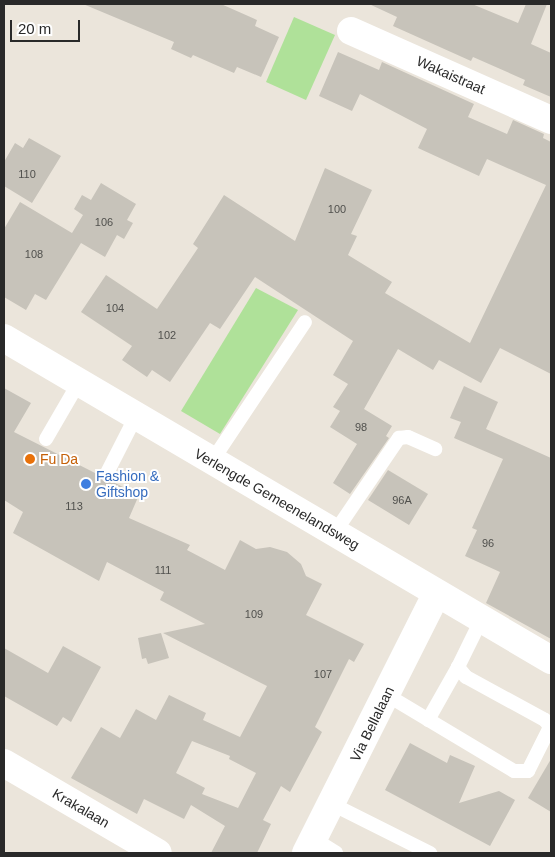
<!DOCTYPE html>
<html>
<head>
<meta charset="utf-8">
<style>
	body { margin:0 }
	#map { position:relative; width:555px; height:857px; overflow:hidden; background:#ebe5db; font-family:Helvetica,sans-serif }
	div>[style] { position:absolute }
	.green>* { inset:0; background:#afe199 }
	.building>* { inset:0; background:#c7c3ba }
	.lane>* { height:14px; margin:-7px; padding:0 7px; transform-origin:7px; border-radius:7px; background:#fff }
	.street>* { height:28px; margin:-14px; padding:0 14px; transform-origin:14px; border-radius:14px; background:#fff }
	.secondary>* { height:28px; margin:-14px; padding:0 14px; transform-origin:14px; border-radius:14px; background:#fff }
	.dots>* { width:14px; height:14px; translate:-50% -50%; box-sizing:border-box; border:2px solid #fff; border-radius:50% }
	span { translate:-50% -50%; white-space:nowrap; text-align:center; line-height:1.15; -webkit-text-stroke:4px #fff; paint-order:stroke }
	.number-label { font-size:11px; color:#50504d }
	.number-label span { -webkit-text-stroke-width:0 }
	.street-label { font-size:14px; color:#292929 }
	.food-label { font-size:14px; color:#c56008 }
	.left { translate:0 -50%; text-align:left }
	.shop-label { font-size:14px; color:#366cbe }
	.frame { position:absolute; inset:0; border:5px solid #292929; pointer-events:none }
	.scale { position:absolute; left:10px; top:20px; width:70px; height:22px; box-sizing:border-box; border:2px solid #292929; border-top:0; padding-left:6px; font-size:15px; line-height:18px; white-space:nowrap; color:#292929; -webkit-text-stroke:4px #fff; paint-order:stroke }
</style>
</head>
<body>
<div id="map">
	<div class="green">
		<div style="clip-path:polygon(294px 17px,335px 35px,306px 100px,266px 82px)"></div>
		<div style="clip-path:polygon(256px 288px,298px 310px,220px 434px,181px 411px)"></div>
	</div>
	<div class="building">
		<div style="clip-path:polygon(83px 4px,221px 4px,257px 20px,255px 26px,279px 37px,261px 77px,237px 67px,234px 73px,193px 55px,191px 58px,171px 49px,174px 42px)"></div>
		<div style="clip-path:polygon(369px 4px,472px 4px,518px 23px,526px 4px,547px 4px,531px 44px,551px 53px,551px 97px,523px 85px,525px 80px,473px 57px,471px 61px,393px 26px,397px 17px)"></div>
		<div style="clip-path:polygon(338px 52px,379px 70px,382px 62px,474px 104px,468px 117px,507px 134px,513px 120px,544px 134px,543px 138px,551px 142px,551px 374px,500px 348px,481px 383px,439px 360px,433px 370px,398px 349px,364px 409px,392px 426px,386px 436px,389px 438px,350px 494px,333px 483px,357px 444px,330px 427px,340px 411px,333px 407px,348px 384px,333px 375px,353px 341px,255px 277px,220px 329px,210px 323px,170px 382px,152px 370px,147px 377px,122px 360px,132px 346px,81px 312px,106px 275px,157px 309px,198px 248px,193px 244px,224px 195px,295px 241px,325px 168px,372px 190px,351px 234px,357px 236px,348px 255px,392px 282px,385px 293px,470px 343px,546px 185px,487px 159px,479px 176px,418px 148px,427px 129px,360px 94px,352px 111px,319px 96px)"></div>
		<div style="clip-path:polygon(29px 138px,61px 156px,32px 203px,4px 186px,4px 162px,15px 143px,23px 148px)"></div>
		<div style="clip-path:polygon(101px 183px,136px 204px,127px 220px,133px 223px,124px 239px,117px 235px,105px 257px,81px 243px,46px 300px,35px 294px,26px 310px,4px 297px,4px 229px,20px 202px,72px 233px,83px 215px,74px 209px,82px 195px,91px 200px)"></div>
		<div style="clip-path:polygon(464px 386px,498px 402px,486px 429px,551px 458px,551px 639px,486px 603px,500px 572px,465px 556px,477px 530px,472px 528px,503px 459px,454px 438px,461px 422px,450px 418px)"></div>
		<div style="clip-path:polygon(evenodd,4px 388px,31px 403px,14px 432px,99px 475px,103px 481px,111px 481px,139px 495px,129px 518px,190px 545px,187px 550px,225px 570px,240px 540px,256px 549px,270px 547px,287px 552px,301px 564px,306px 576px,322px 584px,306px 615px,364px 644px,354px 662px,349px 659px,315px 727px,322px 732px,290px 792px,281px 786px,263px 820px,271px 824px,257px 853px,211px 853px,225px 826px,191px 805px,184px 819px,144px 799px,137px 814px,71px 778px,101px 727px,120px 738px,136px 709px,156px 720px,169px 695px,206px 713px,203px 720px,240px 737px,267px 686px,163px 633px,205px 624px,160px 600px,164px 592px,107px 562px,99px 581px,13px 533px,23px 512px,4px 500px,4px 388px,192px 741px,230px 756px,229px 759px,256px 773px,238px 808px,202px 794px,205px 788px,176px 773px,192px 741px)"></div>
		<div style="clip-path:polygon(388px 470px,428px 494px,409px 525px,368px 500px)"></div>
		<div style="clip-path:polygon(161px 633px,169px 658px,148px 664px,146px 658px,142px 659px,138px 638px)"></div>
		<div style="clip-path:polygon(63px 646px,101px 667px,71px 722px,63px 717px,57px 726px,4px 696px,4px 648px,48px 673px)"></div>
		<div style="clip-path:polygon(410px 743px,447px 763px,450px 755px,475px 766px,459px 803px,499px 791px,515px 800px,490px 846px,385px 790px)"></div>
		<div style="clip-path:polygon(551px 759px,551px 812px,528px 798px)"></div>
	</div>
	<div class="lane">
		<div style="left:46px;top:439px;width:66px;rotate:-59.9deg"></div>
		<div style="left:212px;top:461px;width:167px;rotate:-56.2deg"></div>
		<div style="left:107px;top:473px;width:64px;rotate:-63deg"></div>
		<div style="left:335px;top:532px;width:114px;rotate:-55.8deg"></div>
		<div style="left:399px;top:438px;width:9px;rotate:-6deg"></div>
		<div style="left:408px;top:437px;width:30px;rotate:24deg"></div>
		<div style="left:387px;top:695px;width:148px;rotate:30.9deg"></div>
		<div style="left:514px;top:771px;width:14px"></div>
		<div style="left:528px;top:771px;width:49px;rotate:-63.4deg"></div>
		<div style="left:550px;top:727px;width:9px;rotate:-126deg"></div>
		<div style="left:545px;top:720px;width:90px;rotate:-151.4deg"></div>
		<div style="left:466px;top:677px;width:13px;rotate:-129deg"></div>
		<div style="left:458px;top:667px;width:52px;rotate:-63.9deg"></div>
		<div style="left:428px;top:720px;width:61px;rotate:-60.5deg"></div>
		<div style="left:332px;top:804px;width:110px;rotate:26.6deg"></div>
		<div style="left:314px;top:839px;width:26px;rotate:32deg"></div>
	</div>
	<div class="street">
		<div style="left:351px;top:31px;width:219px;rotate:24deg"></div>
		<div style="left:4px;top:763px;width:178px;rotate:30.3deg"></div>
		<div style="left:306px;top:853px;width:290px;rotate:-63.3deg"></div>
	</div>
	<div class="secondary">
		<div style="left:4px;top:338px;width:635px;rotate:30.48deg"></div>
	</div>
	<div class="dots">
		<div style="left:30px;top:459px;background:#e8710a"></div>
		<div style="left:86px;top:484px;background:#3f7fe0"></div>
	</div>
	<div class="number-label">
		<span style="left:27px;top:174px">110</span>
		<span style="left:337px;top:209px">100</span>
		<span style="left:104px;top:222px">106</span>
		<span style="left:34px;top:254px">108</span>
		<span style="left:115px;top:308px">104</span>
		<span style="left:167px;top:335px">102</span>
		<span style="left:361px;top:427px">98</span>
		<span style="left:402px;top:500px">96A</span>
		<span style="left:74px;top:506px">113</span>
		<span style="left:488px;top:543px">96</span>
		<span style="left:163px;top:570px">111</span>
		<span style="left:254px;top:614px">109</span>
		<span style="left:323px;top:674px">107</span>
	</div>
	<div class="street-label">
		<span style="left:451px;top:75px;rotate:24deg">Wakaistraat</span>
		<span style="left:277px;top:499px;rotate:30deg">Verlengde Gemeenelandsweg</span>
		<span style="left:372px;top:724px;rotate:-64deg">Via Bellalaan</span>
		<span style="left:81px;top:808px;rotate:30deg">Krakalaan</span>
	</div>
	<div class="food-label">
		<span class="left" style="left:40px;top:459px">Fu Da</span>
	</div>
	<div class="shop-label">
		<span class="left" style="left:96px;top:484px">Fashion &amp;<br>Giftshop</span>
	</div>
	<div class="frame"></div>
	<div class="scale">20 m</div>
</div>
</body>
</html>
